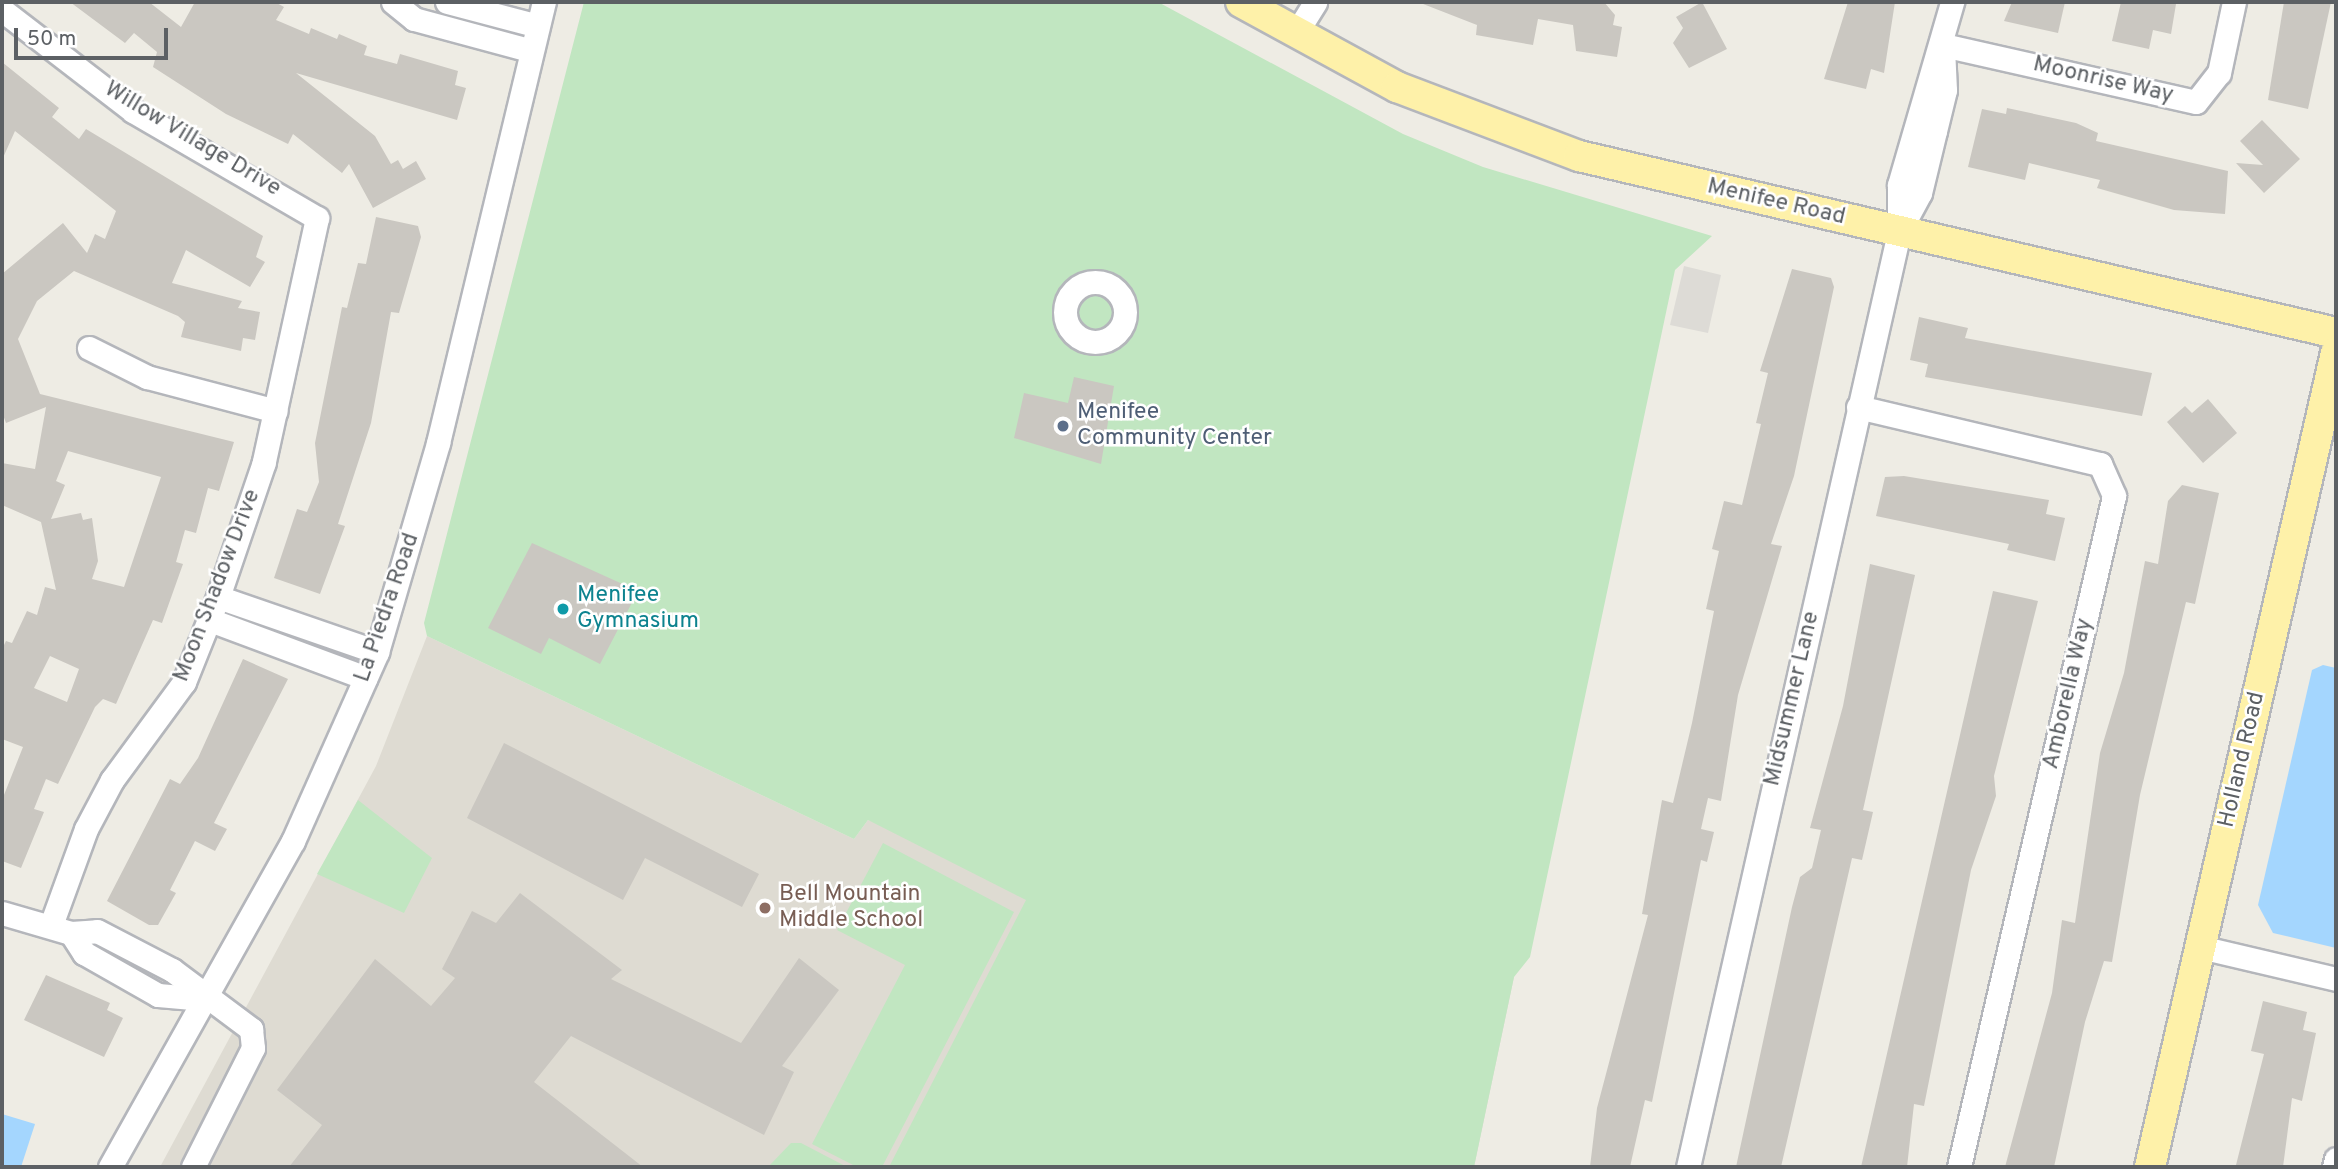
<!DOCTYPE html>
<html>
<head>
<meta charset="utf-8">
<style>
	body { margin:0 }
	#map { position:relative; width:2338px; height:1169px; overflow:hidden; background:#eeece4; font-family:Overpass,sans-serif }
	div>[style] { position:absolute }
	.industrial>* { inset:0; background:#dddbd6 }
	.education>* { inset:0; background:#dedbd2 }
	.green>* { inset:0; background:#c1e6c1 }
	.water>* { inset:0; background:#a4d6fe }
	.building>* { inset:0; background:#cac7c1 }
	.roads { filter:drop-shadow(2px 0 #b4b6bb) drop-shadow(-2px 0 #b4b6bb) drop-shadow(0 2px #b4b6bb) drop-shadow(0 -2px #b4b6bb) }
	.minor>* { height:23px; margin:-11.5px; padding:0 11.5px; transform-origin:11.5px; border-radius:11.5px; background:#fff }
	.minor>.ring { margin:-11.5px; padding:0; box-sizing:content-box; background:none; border:23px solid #fff; border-radius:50% }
	.major>* { height:30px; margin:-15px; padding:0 15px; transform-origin:15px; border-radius:15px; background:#fef1a9 }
	.dots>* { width:19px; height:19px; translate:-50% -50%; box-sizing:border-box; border:4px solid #fff; border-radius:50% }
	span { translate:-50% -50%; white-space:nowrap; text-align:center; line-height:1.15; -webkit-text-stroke:5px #fff; paint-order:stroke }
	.street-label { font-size:23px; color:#5c6064 }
	.service-label { font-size:23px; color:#4e5e75 }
	.left { translate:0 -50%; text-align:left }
	.culture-label { font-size:23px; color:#0d838f }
	.education-label { font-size:23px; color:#785e54 }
	.frame { position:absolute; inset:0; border:4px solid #5c6064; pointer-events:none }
	.scale { position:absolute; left:14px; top:28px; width:154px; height:32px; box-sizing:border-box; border:4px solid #5c6064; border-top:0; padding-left:9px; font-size:21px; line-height:24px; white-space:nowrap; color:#5c6064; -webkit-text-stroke:5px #fff; paint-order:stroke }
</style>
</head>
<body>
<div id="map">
	<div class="industrial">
		<div style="clip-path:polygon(1684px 266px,1721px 275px,1708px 333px,1670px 325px)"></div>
	</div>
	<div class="education">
		<div style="clip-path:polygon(427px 636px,854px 839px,868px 820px,1514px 977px,1474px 1167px,160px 1167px,376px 766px)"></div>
	</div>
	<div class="green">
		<div style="clip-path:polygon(584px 2px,1158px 2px,1403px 134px,1483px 167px,1712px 236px,1675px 270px,1530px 957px,1514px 977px,1474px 1167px,889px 1167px,1026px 900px,868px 820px,854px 839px,427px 636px,424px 623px)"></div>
		<div style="clip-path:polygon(358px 800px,432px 858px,404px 913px,317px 874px)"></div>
		<div style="clip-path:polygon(883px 843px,1014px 912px,882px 1167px,857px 1167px,812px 1144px,905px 965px,837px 930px)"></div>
		<div style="clip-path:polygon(791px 1143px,801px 1143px,847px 1167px,768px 1167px)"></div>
	</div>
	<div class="water">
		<div style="clip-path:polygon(2323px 665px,2336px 668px,2336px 948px,2273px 933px,2258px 905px,2312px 670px)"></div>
		<div style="clip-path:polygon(2px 1114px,35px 1124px,21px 1167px,2px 1167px)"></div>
	</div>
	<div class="building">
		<div style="clip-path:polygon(70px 2px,149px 2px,181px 27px,195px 2px,275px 2px,284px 7px,276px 20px,309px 34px,311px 28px,337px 39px,339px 34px,367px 46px,364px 55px,397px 64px,400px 54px,458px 71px,455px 85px,466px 88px,457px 120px,296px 73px,375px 136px,391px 164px,398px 160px,403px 169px,416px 161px,426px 179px,373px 208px,349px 164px,342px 173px,293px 134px,288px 144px,226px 114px,153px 67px,157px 52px,134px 33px,125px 43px)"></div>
		<div style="clip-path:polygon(1418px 2px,1604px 2px,1615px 15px,1613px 25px,1622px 27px,1617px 57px,1576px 51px,1573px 25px,1538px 19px,1533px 45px,1476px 35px,1477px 25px)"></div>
		<div style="clip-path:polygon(1702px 2px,1727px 49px,1689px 68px,1673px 43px,1683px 28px,1676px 17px)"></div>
		<div style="clip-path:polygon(1848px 2px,1895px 2px,1884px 73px,1871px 69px,1866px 89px,1824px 79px)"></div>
		<div style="clip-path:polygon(2012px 2px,2065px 2px,2058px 33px,2004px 21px)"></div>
		<div style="clip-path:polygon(2121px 2px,2176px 4px,2171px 34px,2153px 30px,2149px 49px,2112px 41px)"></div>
		<div style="clip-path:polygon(2284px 2px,2331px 2px,2308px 109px,2268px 100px)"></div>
		<div style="clip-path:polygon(evenodd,2px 62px,59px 108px,52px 117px,79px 139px,86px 129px,263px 236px,256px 257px,265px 262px,250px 287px,186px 250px,172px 283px,242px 301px,238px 308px,260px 312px,255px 340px,243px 338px,241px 351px,181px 337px,185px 322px,178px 316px,74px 271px,37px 301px,18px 339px,40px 394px,234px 442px,219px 491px,208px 488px,196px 533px,185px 530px,176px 562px,183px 564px,162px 623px,153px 620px,116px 704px,103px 699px,95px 707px,58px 784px,46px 779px,34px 809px,44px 812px,21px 868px,2px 861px,2px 800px,23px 747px,2px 739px,2px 649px,6px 641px,12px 643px,27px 611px,37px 615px,45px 587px,56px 590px,41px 522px,2px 505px,2px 463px,35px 469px,46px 407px,6px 423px,2px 412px,2px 274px,63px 223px,87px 253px,95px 234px,105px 239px,116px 211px,15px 131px,2px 160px,2px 62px,68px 451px,161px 477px,124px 587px,92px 579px,98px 561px,92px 518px,83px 520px,81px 513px,51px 519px,65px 485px,56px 481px,68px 451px,2px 62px,50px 656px,79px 669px,67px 702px,34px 688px,50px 656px)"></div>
		<div style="clip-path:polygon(2007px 108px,2076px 123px,2098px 133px,2096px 141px,2228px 171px,2225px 214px,2174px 210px,2097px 188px,2100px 180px,2029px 163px,2025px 180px,1968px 167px,1982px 109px,2006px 114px)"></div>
		<div style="clip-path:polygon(2262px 120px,2300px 159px,2264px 193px,2236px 163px,2263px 165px,2240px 141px)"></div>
		<div style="clip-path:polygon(376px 217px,418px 226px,421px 237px,399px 313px,391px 312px,371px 423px,338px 524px,345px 526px,320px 594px,274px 578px,297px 509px,307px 512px,319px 482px,315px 443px,342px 307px,347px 308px,358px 263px,366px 264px)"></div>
		<div style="clip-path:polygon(1792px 269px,1831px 278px,1834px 287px,1794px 476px,1771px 544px,1782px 546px,1738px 695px,1721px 801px,1708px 798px,1701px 829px,1714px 832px,1707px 862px,1701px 860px,1652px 1102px,1645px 1100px,1630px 1167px,1590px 1167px,1597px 1108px,1648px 915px,1642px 914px,1662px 800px,1673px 803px,1692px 723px,1714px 611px,1706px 609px,1719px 551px,1712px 549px,1724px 501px,1742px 505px,1761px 424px,1756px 423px,1768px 373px,1760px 371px)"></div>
		<div style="clip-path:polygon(1919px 317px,1968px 328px,1965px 338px,2152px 373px,2142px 416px,1925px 377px,1928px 364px,1910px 360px)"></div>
		<div style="clip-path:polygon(1074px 377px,1114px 386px,1101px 464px,1014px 438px,1024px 393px,1068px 403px)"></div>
		<div style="clip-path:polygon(2208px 399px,2237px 433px,2203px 463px,2167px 422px,2185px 406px,2192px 413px)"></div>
		<div style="clip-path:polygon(1904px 476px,2049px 500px,2046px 514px,2065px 518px,2055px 561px,2007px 550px,2009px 544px,1876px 516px,1885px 477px)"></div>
		<div style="clip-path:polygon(2182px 485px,2219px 493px,2195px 604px,2186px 602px,2140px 795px,2112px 962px,2104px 961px,2085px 1022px,2054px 1167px,2005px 1167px,2052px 993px,2062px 920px,2075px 923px,2100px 753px,2124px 673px,2145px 561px,2158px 564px,2168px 501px)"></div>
		<div style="clip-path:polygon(532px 543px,638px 591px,600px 664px,549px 638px,541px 654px,488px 628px)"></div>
		<div style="clip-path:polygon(1870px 564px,1915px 575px,1863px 810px,1873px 812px,1862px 860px,1852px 858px,1781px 1167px,1736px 1167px,1792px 907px,1800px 877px,1812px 868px,1821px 830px,1810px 828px,1843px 706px)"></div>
		<div style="clip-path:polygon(1993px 591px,2038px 601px,1994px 776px,1996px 796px,1971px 870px,1924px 1106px,1914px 1104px,1907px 1167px,1861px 1167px)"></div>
		<div style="clip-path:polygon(243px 659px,288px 679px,214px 823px,227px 829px,215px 851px,195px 841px,170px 890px,176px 893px,158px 925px,149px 925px,107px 901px,170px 779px,180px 784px,198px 758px)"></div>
		<div style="clip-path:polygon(504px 743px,759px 874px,742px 907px,645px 858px,623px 900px,467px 818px)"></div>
		<div style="clip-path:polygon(520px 893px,622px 970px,611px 979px,741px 1043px,799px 958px,839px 990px,782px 1066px,794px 1072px,764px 1135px,571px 1036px,534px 1082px,643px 1167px,289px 1167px,322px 1125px,277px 1090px,375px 959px,431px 1006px,455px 978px,442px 969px,472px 911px,496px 923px)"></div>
		<div style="clip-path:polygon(46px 975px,110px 1003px,107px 1010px,123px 1018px,104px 1057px,24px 1020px)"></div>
		<div style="clip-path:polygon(2263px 1001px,2307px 1012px,2303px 1030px,2316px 1033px,2302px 1101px,2292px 1098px,2283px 1167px,2236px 1165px,2264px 1054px,2251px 1051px)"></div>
	</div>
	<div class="roads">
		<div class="minor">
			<div style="left:393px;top:2px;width:27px;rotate:39deg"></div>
			<div style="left:414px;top:19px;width:119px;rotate:15.1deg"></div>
			<div style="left:447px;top:2px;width:90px;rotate:14.8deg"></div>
			<div style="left:2px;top:10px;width:165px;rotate:37.6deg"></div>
			<div style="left:133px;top:111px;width:213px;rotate:30.2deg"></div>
			<div style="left:317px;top:218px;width:250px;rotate:102.3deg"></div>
			<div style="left:264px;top:462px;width:143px;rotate:108.8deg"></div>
			<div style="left:218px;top:597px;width:92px;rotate:111.8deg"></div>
			<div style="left:184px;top:682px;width:122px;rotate:126.3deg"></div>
			<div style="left:112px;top:780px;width:55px;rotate:118deg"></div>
			<div style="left:86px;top:829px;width:102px;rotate:110deg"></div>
			<div style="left:1296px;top:33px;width:36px;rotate:-58deg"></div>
			<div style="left:1943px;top:45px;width:259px;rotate:12.7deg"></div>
			<div style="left:2196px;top:102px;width:37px;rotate:-52deg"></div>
			<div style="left:2219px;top:73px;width:73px;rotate:-78.1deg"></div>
			<div style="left:1900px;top:230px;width:42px;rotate:-61.6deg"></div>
			<div style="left:1920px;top:193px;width:64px;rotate:-76.4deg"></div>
			<div style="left:1935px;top:131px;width:42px;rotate:-76.3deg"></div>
			<div style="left:1945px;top:90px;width:42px;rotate:-92.7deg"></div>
			<div class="ring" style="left:1065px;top:282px;width:37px;height:37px"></div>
			<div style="left:89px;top:348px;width:65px;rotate:26.6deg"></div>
			<div style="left:147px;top:377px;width:133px;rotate:14.8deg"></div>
			<div style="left:1858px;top:407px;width:249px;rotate:13.3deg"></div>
			<div style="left:2100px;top:464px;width:35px;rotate:66deg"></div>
			<div style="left:2114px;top:496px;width:689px;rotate:103.01deg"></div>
			<div style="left:218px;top:597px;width:168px;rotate:19.1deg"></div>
			<div style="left:210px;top:620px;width:166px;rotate:20.4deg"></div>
			<div style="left:2px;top:913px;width:72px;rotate:16.2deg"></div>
			<div style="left:71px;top:933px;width:26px;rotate:-4deg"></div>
			<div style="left:97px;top:931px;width:85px;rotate:27.5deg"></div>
			<div style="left:172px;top:970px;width:99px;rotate:36.8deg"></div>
			<div style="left:251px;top:1029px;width:19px;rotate:84deg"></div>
			<div style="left:253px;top:1048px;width:133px;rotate:116.8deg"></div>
			<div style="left:71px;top:933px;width:24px;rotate:57deg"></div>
			<div style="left:84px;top:953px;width:85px;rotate:29.6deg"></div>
			<div style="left:158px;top:995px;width:46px;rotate:5deg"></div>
			<div style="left:2200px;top:947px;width:140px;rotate:13.2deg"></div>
			<div style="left:110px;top:1167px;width:374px;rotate:-60.7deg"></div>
			<div style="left:293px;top:841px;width:207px;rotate:-66deg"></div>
			<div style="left:377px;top:652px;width:218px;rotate:-73.7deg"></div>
			<div style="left:438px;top:443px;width:454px;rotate:-76.5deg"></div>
			<div style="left:1688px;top:1167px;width:959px;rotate:-77.28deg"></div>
			<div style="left:1899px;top:232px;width:47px;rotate:-90deg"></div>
			<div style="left:1899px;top:185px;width:191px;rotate:-73.8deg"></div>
			<div style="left:2334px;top:1167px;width:8px;rotate:-76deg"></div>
		</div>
		<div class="major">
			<div style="left:1241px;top:2px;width:178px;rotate:28.6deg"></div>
			<div style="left:1397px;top:87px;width:195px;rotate:20.8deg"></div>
			<div style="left:1579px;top:156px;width:777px;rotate:13.16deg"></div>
			<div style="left:2150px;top:1167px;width:835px;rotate:-77.13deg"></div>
		</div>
	</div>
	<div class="dots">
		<div style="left:1063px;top:426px;background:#5c6f8a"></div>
		<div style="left:563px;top:609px;background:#0f9aa8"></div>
		<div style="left:765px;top:908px;background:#8d6e63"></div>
	</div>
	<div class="street-label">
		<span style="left:2103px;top:81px;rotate:13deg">Moonrise Way</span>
		<span style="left:192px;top:140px;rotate:31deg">Willow Village Drive</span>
		<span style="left:1776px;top:203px;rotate:13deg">Menifee Road</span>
		<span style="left:218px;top:586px;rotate:-69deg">Moon Shadow Drive</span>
		<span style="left:388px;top:608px;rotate:-71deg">La Piedra Road</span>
		<span style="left:2069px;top:694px;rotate:-77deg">Amborella Way</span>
		<span style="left:1793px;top:699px;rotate:-77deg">Midsummer Lane</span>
		<span style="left:2243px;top:760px;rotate:-77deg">Holland Road</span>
	</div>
	<div class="service-label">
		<span class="left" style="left:1077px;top:426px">Menifee<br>Community Center</span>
	</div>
	<div class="culture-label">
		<span class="left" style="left:577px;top:609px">Menifee<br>Gymnasium</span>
	</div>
	<div class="education-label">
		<span class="left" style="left:779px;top:908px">Bell Mountain<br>Middle School</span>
	</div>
	<div class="frame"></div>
	<div class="scale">50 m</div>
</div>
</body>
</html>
